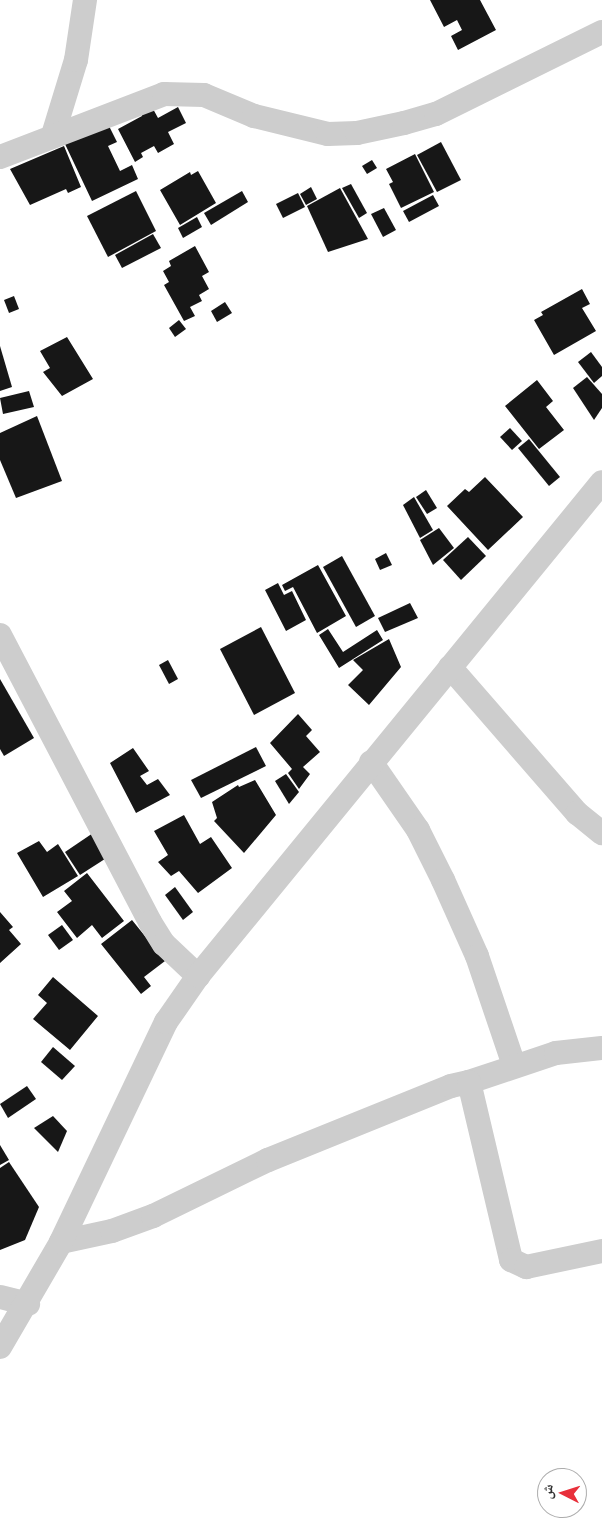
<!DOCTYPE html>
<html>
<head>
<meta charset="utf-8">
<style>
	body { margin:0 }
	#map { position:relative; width:602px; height:1533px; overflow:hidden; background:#fff; font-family:Karla,"Noto Naskh Arabic",sans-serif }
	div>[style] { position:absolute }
	.building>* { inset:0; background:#171717 }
	.minor>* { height:24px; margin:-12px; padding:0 12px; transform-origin:12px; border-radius:12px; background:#cdcdcd }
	span { translate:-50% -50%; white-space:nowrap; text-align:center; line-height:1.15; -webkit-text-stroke:5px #fff; paint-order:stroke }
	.north { position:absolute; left:537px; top:1468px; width:50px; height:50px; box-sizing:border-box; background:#fff; border:1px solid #acacac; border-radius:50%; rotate:275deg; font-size:14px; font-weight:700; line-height:20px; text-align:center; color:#303030 }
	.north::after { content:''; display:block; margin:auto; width:18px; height:22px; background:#e8303b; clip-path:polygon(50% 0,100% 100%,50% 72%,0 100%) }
</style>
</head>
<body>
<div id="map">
	<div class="building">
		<div style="clip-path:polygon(430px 0,480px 0,496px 30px,458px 50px,451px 36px,462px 30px,457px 20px,444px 27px)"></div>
		<div style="clip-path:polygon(152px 107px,158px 118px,178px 107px,186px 123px,168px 132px,174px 144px,158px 153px,154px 146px,141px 153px,143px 157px,135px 162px,118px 129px,142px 116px,141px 112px)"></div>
		<div style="clip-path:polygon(108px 124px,117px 142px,108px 146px,120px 171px,132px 165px,138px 179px,92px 201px,65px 144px)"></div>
		<div style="clip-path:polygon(441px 142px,461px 180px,437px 192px,417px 155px)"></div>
		<div style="clip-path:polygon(64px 146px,81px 187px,68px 193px,66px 189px,30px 205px,10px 169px)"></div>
		<div style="clip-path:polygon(415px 154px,434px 192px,401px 208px,389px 184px,393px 182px,386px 169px)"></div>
		<div style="clip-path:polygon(372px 160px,377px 168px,367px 174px,362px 166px)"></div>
		<div style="clip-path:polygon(198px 171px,216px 203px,180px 225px,160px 190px,190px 172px,191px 175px)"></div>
		<div style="clip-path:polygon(351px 184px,367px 213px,359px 218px,342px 188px)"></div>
		<div style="clip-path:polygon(311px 187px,317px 199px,306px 205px,300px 194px)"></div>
		<div style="clip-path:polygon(340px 188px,368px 239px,328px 252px,307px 206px)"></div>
		<div style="clip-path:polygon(136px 191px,156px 231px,108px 257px,87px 216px)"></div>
		<div style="clip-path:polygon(242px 191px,248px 202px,211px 225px,204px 213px)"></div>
		<div style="clip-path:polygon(298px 193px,305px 207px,283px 218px,276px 204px)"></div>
		<div style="clip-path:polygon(433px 195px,439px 206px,409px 222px,403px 211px)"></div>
		<div style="clip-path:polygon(384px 208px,396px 230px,383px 237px,371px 214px)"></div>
		<div style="clip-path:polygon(197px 217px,202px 227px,183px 238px,178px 228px)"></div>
		<div style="clip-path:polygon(153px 234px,161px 248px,122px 268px,115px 255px)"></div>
		<div style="clip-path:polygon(195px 246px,209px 272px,202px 276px,209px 289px,199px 295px,202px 301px,190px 307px,195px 316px,184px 321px,164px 285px,169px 282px,163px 271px,171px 266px,169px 261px)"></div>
		<div style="clip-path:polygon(582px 289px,590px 304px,582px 308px,596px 331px,554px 355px,534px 320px,543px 315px,541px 312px)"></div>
		<div style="clip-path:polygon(14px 296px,19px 309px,9px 313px,4px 300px)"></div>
		<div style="clip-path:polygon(225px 302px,232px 313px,217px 322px,211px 311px)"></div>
		<div style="clip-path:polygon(179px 320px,186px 329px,175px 337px,169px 328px)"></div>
		<div style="clip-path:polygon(67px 337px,93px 379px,62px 396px,43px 372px,50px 368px,40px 351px)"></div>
		<div style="clip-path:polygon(0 346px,12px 387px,0 391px)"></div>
		<div style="clip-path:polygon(591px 352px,602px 367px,602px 376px,594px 383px,578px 362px)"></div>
		<div style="clip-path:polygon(587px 377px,602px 394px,602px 408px,594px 420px,573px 388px)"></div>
		<div style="clip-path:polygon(537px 380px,553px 401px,546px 407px,564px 430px,539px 449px,505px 406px)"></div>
		<div style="clip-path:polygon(29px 391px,34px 407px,3px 414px,0 398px)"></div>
		<div style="clip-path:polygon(37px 416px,62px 481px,16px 498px,0 460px,0 433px)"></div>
		<div style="clip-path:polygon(510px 428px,522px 441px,512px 450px,500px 437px)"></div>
		<div style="clip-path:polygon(529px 439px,560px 477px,549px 486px,518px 448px)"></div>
		<div style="clip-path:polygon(485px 477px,523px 517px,488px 550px,447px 506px,465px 489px,469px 492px)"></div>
		<div style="clip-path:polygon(426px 490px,437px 508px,427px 514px,416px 497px)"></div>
		<div style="clip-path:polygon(414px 497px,433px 530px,420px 538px,403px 505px)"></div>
		<div style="clip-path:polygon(439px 528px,454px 548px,433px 565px,420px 540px)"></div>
		<div style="clip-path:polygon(468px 537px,486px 556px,461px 580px,443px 560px)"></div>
		<div style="clip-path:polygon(386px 553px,392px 565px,380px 570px,375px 559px)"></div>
		<div style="clip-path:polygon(342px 556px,375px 616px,356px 627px,323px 567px)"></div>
		<div style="clip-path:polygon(318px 565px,346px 616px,317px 633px,293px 587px,285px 591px,282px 585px)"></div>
		<div style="clip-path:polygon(278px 583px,284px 595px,292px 591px,306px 620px,286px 631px,265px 590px)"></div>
		<div style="clip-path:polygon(410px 603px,418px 618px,385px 632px,378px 618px)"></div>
		<div style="clip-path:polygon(261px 627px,295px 693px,254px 715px,220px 649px)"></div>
		<div style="clip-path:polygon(328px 629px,343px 652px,377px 630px,383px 640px,339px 668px,319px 635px)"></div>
		<div style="clip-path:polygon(389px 639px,401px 667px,369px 705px,348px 685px,363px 670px,353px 660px)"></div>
		<div style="clip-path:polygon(168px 660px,178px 679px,169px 684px,159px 665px)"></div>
		<div style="clip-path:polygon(0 679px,34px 738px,4px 756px,0 749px)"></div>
		<div style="clip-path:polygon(298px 714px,312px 730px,306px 736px,320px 752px,303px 767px,310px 774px,299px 789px,288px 773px,292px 769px,270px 743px)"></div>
		<div style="clip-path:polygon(256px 747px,266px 766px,201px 798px,191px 780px)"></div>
		<div style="clip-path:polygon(133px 748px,149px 771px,140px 776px,147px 785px,158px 779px,170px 795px,136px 813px,110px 763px)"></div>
		<div style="clip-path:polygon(286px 774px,299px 792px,289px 804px,275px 781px)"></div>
		<div style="clip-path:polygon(255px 780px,276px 815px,244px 853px,214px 821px,217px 818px,212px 802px,238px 785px,239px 787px)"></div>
		<div style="clip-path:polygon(184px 815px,200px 844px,211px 837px,232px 868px,198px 893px,179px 871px,171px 876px,158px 862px,168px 855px,154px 831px)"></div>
		<div style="clip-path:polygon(93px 833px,108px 857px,80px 875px,65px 852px)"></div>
		<div style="clip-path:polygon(39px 841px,47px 852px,58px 844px,78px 876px,43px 897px,17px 853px)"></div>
		<div style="clip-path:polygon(87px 873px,124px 921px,102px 938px,92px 925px,77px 938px,57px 912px,72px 901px,64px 891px)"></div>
		<div style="clip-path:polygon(175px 887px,193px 912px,183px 920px,165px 895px)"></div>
		<div style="clip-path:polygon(0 912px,13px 927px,9px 930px,21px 944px,0 963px)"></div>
		<div style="clip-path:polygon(132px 920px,165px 961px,144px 977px,151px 986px,141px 994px,101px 944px)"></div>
		<div style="clip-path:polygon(62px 925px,73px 940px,59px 950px,48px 935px)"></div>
		<div style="clip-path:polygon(53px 977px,98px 1016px,70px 1050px,33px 1019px,47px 1003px,38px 995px)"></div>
		<div style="clip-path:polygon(53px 1047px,75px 1066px,62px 1080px,41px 1062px)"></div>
		<div style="clip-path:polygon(27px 1086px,36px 1099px,8px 1118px,0 1104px)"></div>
		<div style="clip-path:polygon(53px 1116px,67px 1131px,58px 1152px,34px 1128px)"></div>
		<div style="clip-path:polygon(0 1145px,9px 1160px,0 1165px)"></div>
		<div style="clip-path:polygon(9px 1162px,39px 1207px,25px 1240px,0 1250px,0 1168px)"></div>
	</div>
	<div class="minor">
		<div style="left:53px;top:135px;width:78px;rotate:-73deg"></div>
		<div style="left:76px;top:60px;width:61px;rotate:-81.5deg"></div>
		<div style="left:0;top:157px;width:176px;rotate:-21deg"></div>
		<div style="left:164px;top:94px;width:40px;rotate:1.4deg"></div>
		<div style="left:204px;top:95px;width:54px;rotate:22.8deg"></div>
		<div style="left:254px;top:116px;width:76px;rotate:13.7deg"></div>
		<div style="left:328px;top:134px;width:29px;rotate:-2deg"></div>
		<div style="left:357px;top:133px;width:48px;rotate:-12deg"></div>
		<div style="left:404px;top:123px;width:33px;rotate:-16deg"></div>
		<div style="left:436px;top:114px;width:185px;rotate:-26.3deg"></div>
		<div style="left:0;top:635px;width:324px;rotate:62.4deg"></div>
		<div style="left:150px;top:922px;width:26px;rotate:58deg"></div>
		<div style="left:164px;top:944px;width:47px;rotate:43.3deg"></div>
		<div style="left:450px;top:667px;width:194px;rotate:49deg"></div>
		<div style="left:577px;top:813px;width:32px;rotate:39deg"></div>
		<div style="left:371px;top:762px;width:83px;rotate:55.3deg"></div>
		<div style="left:418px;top:830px;width:56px;rotate:63.4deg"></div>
		<div style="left:443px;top:880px;width:83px;rotate:65.9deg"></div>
		<div style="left:477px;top:956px;width:115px;rotate:71.3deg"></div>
		<div style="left:469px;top:1082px;width:92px;rotate:-18.4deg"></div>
		<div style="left:556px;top:1053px;width:46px;rotate:-6.2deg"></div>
		<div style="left:61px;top:1242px;width:52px;rotate:-12.2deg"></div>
		<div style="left:112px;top:1231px;width:44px;rotate:-20.1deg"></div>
		<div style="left:153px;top:1216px;width:128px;rotate:-26deg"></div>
		<div style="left:268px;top:1160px;width:197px;rotate:-22deg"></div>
		<div style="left:451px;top:1086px;width:18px;rotate:-13deg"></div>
		<div style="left:469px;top:1082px;width:183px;rotate:76.7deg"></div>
		<div style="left:511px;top:1260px;width:17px;rotate:25deg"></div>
		<div style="left:526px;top:1267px;width:78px;rotate:-11.9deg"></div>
		<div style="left:0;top:1297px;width:29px;rotate:14deg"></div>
		<div style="left:0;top:1347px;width:121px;rotate:-59.8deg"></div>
		<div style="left:61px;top:1242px;width:244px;rotate:-64.5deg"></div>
		<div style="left:166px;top:1022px;width:56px;rotate:-55.2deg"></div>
		<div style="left:198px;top:976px;width:638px;rotate:-50.72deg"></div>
	</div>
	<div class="north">ش</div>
</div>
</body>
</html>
